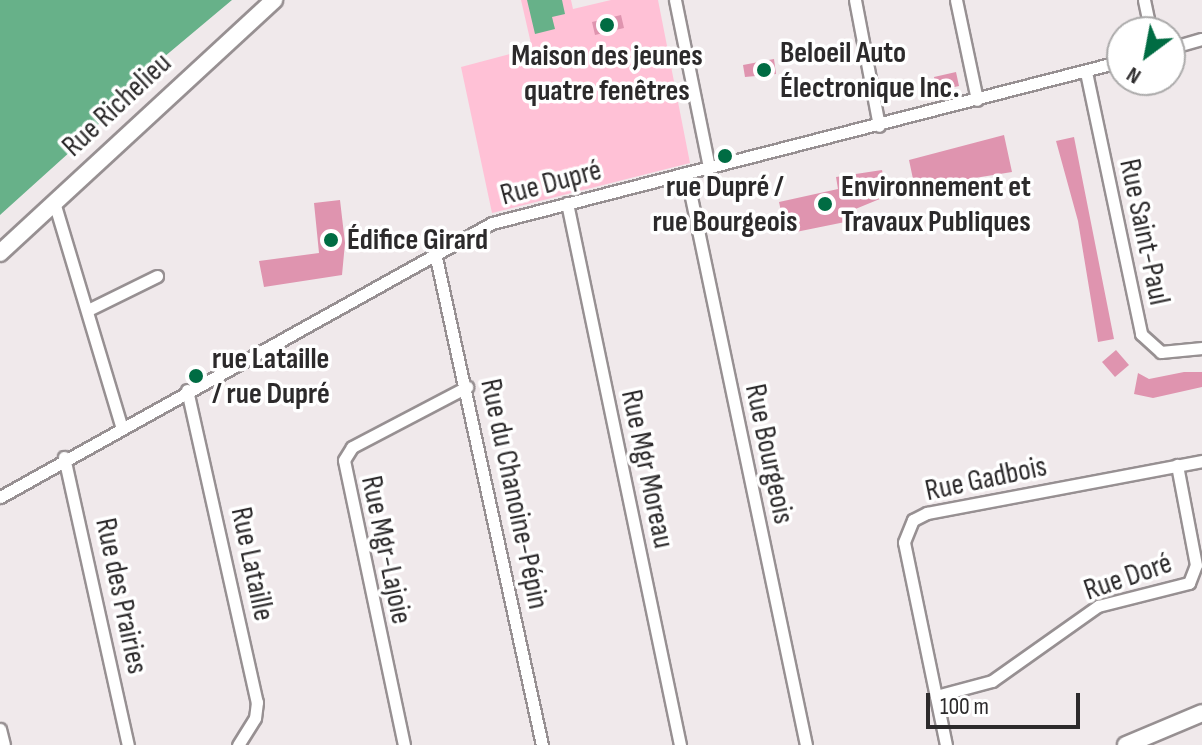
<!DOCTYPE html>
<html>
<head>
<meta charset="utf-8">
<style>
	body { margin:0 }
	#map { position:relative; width:1202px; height:745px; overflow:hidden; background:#f0e9eb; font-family:"Sofia Sans Condensed",sans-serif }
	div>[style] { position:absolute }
	.green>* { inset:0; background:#ffc1d6 }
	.water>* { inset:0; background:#67b189 }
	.building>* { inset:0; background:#df94af }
	.roads { filter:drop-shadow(2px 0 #979092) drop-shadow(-2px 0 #979092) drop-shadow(0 2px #979092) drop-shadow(0 -2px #979092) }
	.street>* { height:11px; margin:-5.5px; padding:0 5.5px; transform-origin:5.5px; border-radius:5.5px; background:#fff }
	.secondary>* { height:16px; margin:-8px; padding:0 8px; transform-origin:8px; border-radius:8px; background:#fff }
	.dots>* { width:22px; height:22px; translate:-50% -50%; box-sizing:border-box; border:4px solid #fff; border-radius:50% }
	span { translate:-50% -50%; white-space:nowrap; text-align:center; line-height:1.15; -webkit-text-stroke:7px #fff; paint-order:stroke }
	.poi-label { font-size:30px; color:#2c2a2b; font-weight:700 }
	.left { translate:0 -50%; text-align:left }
	.street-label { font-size:30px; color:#2c2a2b }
	.north { position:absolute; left:1106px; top:16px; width:80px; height:80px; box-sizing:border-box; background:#fff; border:2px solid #abaaaa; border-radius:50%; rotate:212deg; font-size:22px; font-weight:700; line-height:32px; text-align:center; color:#2c2a2b }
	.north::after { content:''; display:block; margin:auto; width:28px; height:36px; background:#006c43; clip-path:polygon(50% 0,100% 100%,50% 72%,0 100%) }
	.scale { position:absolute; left:926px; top:693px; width:154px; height:36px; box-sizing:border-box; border:4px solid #2c2a2b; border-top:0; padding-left:10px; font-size:24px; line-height:28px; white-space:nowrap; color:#2c2a2b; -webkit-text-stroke:6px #fff; paint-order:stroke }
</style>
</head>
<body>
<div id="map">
	<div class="green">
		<div style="clip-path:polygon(521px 0,571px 0,573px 9px,611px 0,658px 0,690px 163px,492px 213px,461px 67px,532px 48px)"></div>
	</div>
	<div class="water">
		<div style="clip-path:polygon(0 0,232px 0,133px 83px,92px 132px,0 215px)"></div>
		<div style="clip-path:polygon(527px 0,562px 0,565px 14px,552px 17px,555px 29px,535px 34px)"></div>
	</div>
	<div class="building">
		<div style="clip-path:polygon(621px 15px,624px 28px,595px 35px,592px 22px)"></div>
		<div style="clip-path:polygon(774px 59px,776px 74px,745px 77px,743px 65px)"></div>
		<div style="clip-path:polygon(956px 72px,959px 86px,937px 91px,934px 77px)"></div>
		<div style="clip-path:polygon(1004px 135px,1012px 172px,931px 185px,933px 195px,917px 198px,909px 160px)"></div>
		<div style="clip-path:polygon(1074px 137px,1114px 339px,1098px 342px,1078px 221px,1056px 141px)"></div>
		<div style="clip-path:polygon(882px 170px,887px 196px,853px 210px,855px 220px,786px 234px,779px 202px,838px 189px,836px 177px)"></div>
		<div style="clip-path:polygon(340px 200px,345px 243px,342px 275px,264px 287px,259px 261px,319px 253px,314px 203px)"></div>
		<div style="clip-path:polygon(1116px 350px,1129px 365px,1115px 377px,1102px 362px)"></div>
		<div style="clip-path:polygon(1184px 372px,1202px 372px,1202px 387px,1153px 398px,1134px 394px,1138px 373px,1149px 379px)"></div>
	</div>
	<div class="roads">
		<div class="street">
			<div style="left:675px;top:0;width:170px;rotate:78.5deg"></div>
			<div style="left:855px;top:0;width:128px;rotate:79.2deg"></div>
			<div style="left:956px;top:0;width:102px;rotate:78.1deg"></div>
			<div style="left:1144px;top:0;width:33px;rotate:78deg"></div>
			<div style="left:1170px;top:48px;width:33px;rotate:-16deg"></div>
			<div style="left:1086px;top:72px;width:268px;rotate:78.1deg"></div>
			<div style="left:1141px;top:334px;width:27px;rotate:42deg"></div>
			<div style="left:1161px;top:352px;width:41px;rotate:-5.6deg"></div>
			<div style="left:686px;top:173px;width:584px;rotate:78.15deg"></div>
			<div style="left:54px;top:202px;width:233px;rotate:73.3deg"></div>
			<div style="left:567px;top:203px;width:554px;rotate:78.22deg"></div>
			<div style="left:435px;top:253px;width:504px;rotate:77.73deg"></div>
			<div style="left:88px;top:310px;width:77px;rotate:-26.2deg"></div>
			<div style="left:187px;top:390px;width:320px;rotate:77.4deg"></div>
			<div style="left:257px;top:702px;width:16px;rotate:97deg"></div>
			<div style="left:255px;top:718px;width:32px;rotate:122deg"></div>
			<div style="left:64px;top:457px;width:295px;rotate:77.5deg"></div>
			<div style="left:0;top:497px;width:563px;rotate:-29.11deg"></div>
			<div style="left:492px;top:223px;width:650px;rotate:-14.42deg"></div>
			<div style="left:936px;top:696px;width:58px;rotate:-15deg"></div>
			<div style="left:992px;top:681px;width:130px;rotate:-35.3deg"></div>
			<div style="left:1098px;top:606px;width:94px;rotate:-14.2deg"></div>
			<div style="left:1189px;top:583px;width:19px;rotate:-69deg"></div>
			<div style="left:1196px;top:565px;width:102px;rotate:-100.8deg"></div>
			<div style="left:0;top:729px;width:16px;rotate:76deg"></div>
			<div style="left:404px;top:745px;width:291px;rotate:-101.9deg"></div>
			<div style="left:344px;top:460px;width:15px;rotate:-58deg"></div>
			<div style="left:352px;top:447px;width:130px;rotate:-27.6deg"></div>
			<div style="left:946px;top:745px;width:207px;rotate:-101.7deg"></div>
			<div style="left:904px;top:542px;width:24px;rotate:-68deg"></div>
			<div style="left:913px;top:520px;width:16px;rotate:-27deg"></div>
			<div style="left:927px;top:513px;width:280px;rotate:-10.7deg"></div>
		</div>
		<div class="secondary">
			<div style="left:0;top:253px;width:373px;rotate:-42.7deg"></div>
			<div style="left:1126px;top:745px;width:82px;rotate:-22.8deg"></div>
		</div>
	</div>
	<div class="dots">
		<div style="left:607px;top:25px;background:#006c43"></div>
		<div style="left:764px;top:70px;background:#006c43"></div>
		<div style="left:725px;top:156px;background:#006c43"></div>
		<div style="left:825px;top:204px;background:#006c43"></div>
		<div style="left:331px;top:240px;background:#006c43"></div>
		<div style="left:196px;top:376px;background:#006c43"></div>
	</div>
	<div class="poi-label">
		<span class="left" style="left:780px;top:70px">Beloeil Auto<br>Électronique Inc.</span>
		<span style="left:607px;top:73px">Maison des jeunes<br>quatre fenêtres</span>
		<span style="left:725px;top:204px">rue Dupré /<br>rue Bourgeois</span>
		<span class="left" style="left:841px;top:204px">Environnement et<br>Travaux Publiques</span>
		<span class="left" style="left:347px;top:240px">Édifice Girard</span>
		<span class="left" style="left:212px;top:376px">rue Lataille<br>/ rue Dupré</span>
	</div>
	<div class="street-label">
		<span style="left:117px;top:105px;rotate:-43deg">Rue Richelieu</span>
		<span style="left:551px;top:183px;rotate:-15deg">Rue Dupré</span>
		<span style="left:1144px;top:232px;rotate:78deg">Rue Saint-Paul</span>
		<span style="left:769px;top:454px;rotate:78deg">Rue Bourgeois</span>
		<span style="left:647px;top:469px;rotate:78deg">Rue Mgr Moreau</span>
		<span style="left:986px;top:479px;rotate:-12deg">Rue Gadbois</span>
		<span style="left:514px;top:494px;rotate:78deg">Rue du Chanoine-Pépin</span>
		<span style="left:386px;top:550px;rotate:78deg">Rue Mgr-Lajoie</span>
		<span style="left:252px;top:564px;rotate:78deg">Rue Lataille</span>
		<span style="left:1128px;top:577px;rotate:-19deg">Rue Doré</span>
		<span style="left:121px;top:596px;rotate:78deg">Rue des Prairies</span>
	</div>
	<div class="north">N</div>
	<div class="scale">100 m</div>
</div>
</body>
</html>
